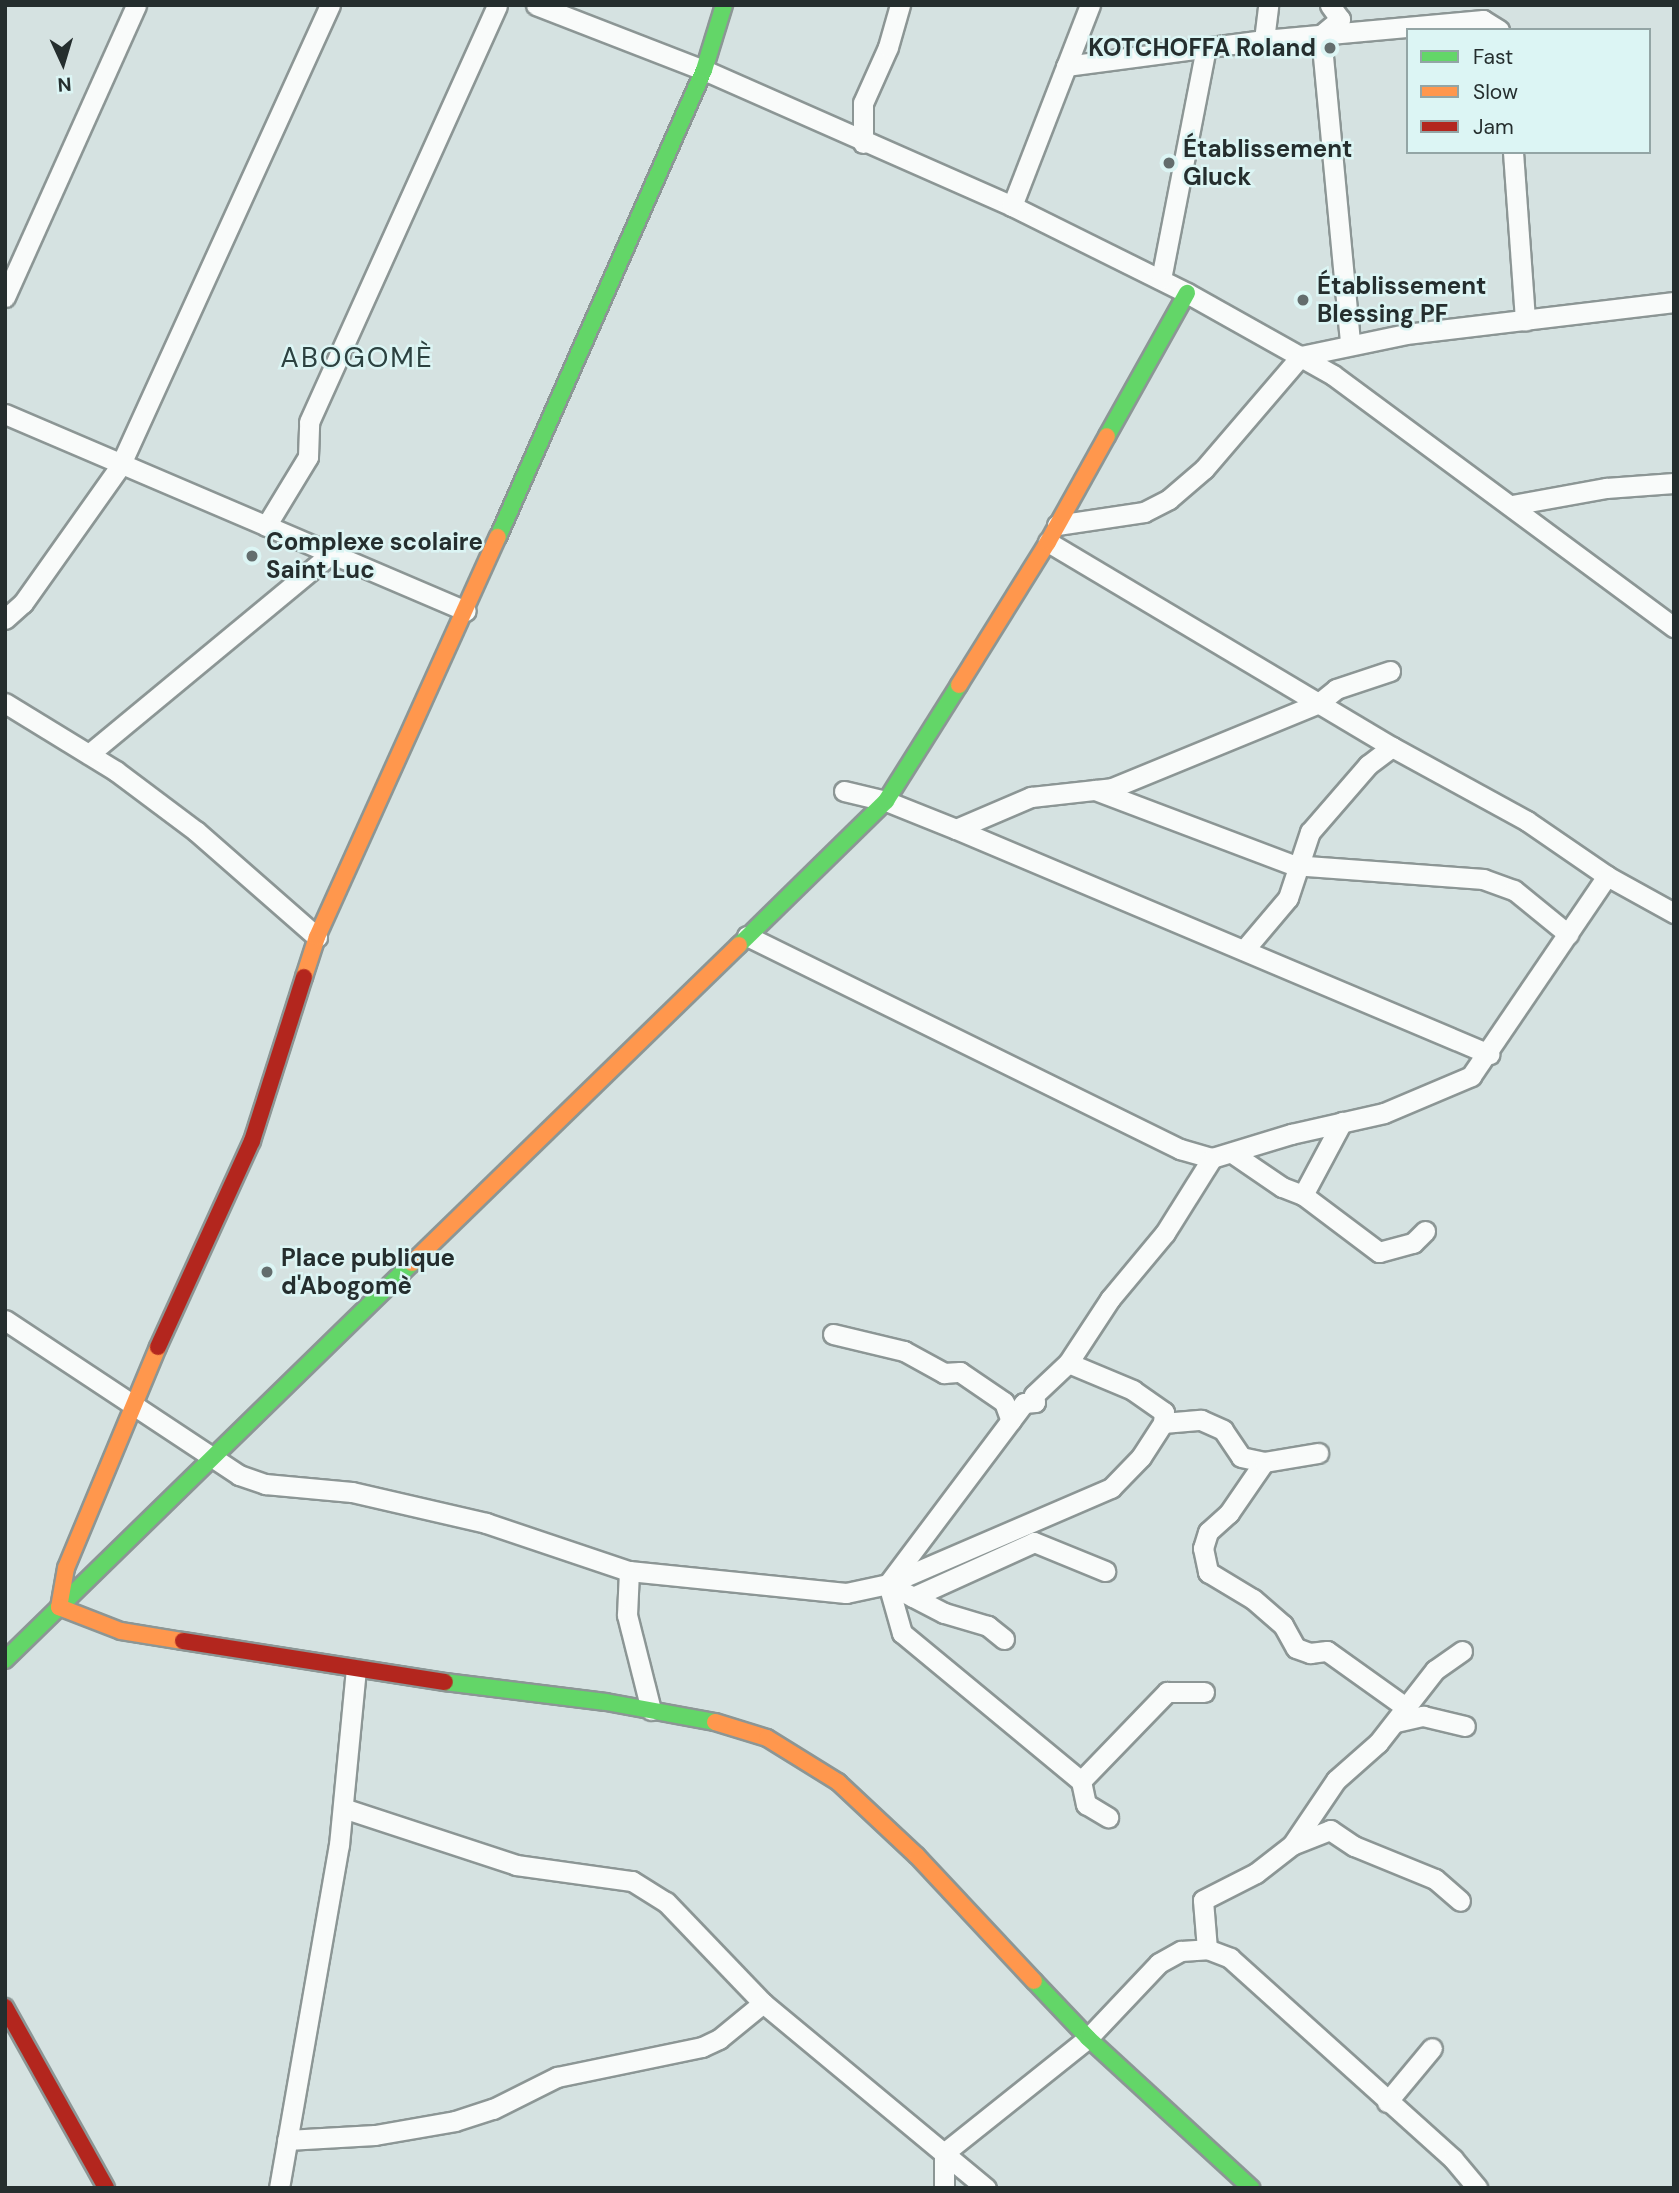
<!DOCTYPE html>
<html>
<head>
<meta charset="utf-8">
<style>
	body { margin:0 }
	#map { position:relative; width:1679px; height:2193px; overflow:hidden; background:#d5e2e1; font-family:"DM Sans",sans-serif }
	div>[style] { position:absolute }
	.roads { filter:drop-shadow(2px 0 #8c9695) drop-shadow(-2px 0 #8c9695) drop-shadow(0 2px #8c9695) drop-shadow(0 -2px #8c9695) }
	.street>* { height:19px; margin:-9.5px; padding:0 9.5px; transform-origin:9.5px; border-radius:9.5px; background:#f9fbfa }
	.fast>* { height:16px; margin:-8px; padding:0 8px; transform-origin:8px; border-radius:8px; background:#63d668 }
	.slow>* { height:16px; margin:-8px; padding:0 8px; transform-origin:8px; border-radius:8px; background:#ff974d }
	.jam>* { height:16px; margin:-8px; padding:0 8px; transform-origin:8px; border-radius:8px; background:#b3261e }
	.dots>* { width:19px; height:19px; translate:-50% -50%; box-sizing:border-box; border:4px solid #dcf5f4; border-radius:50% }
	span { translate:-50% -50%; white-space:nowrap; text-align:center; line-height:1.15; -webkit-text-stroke:5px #dcf5f4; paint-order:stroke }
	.poi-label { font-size:24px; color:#252e2e; font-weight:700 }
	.right { translate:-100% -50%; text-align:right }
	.left { translate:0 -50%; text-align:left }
	.quarter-label { font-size:28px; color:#2c4140; letter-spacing:2px }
	.frame { position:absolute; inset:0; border:7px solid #252e2e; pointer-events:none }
	.legend { position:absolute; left:1406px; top:28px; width:245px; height:126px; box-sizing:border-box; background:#dcf5f4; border:2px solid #93a5a5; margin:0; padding:9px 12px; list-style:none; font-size:21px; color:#252e2e }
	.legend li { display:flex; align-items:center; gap:14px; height:35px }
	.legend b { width:35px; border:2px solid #93a5a5 }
	.north { position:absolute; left:28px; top:28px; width:70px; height:70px; -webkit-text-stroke:5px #dcf5f4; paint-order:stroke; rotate:176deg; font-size:19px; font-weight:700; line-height:28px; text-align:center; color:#252e2e }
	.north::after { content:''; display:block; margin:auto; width:24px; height:32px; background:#252e2e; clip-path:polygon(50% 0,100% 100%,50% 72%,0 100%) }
</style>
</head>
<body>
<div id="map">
	<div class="roads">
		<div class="street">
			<div style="left:536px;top:5px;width:180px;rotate:21.2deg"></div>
			<div style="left:704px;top:70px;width:337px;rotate:23.8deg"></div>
			<div style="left:1012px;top:206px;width:195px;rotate:26.4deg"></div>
			<div style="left:1187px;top:293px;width:167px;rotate:29.3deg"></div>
			<div style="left:1333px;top:375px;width:424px;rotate:36.5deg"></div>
			<div style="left:1321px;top:35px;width:309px;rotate:84.6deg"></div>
			<div style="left:1321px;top:35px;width:25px;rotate:-40deg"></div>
			<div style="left:1340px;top:19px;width:17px;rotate:-126deg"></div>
			<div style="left:1264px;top:40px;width:35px;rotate:-83deg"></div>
			<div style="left:1066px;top:66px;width:200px;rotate:-7.5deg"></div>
			<div style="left:1264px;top:40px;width:220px;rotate:-5.2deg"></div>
			<div style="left:1483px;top:20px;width:19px;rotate:32deg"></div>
			<div style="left:863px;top:143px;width:40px;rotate:-90deg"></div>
			<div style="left:863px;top:103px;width:61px;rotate:-65.9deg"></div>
			<div style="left:888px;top:47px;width:44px;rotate:-74.1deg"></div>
			<div style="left:1513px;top:152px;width:169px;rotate:85.9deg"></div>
			<div style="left:1012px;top:206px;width:216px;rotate:-68.8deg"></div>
			<div style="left:1161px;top:279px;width:235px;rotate:-79deg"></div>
			<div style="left:5px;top:297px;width:320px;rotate:-65.8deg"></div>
			<div style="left:5px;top:414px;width:501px;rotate:23.14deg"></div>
			<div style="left:1512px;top:505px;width:96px;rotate:-10.3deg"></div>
			<div style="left:1606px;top:488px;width:68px;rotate:-4.2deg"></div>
			<div style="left:1057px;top:525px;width:88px;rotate:-8.5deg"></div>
			<div style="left:1144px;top:512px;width:28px;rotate:-27deg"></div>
			<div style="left:1169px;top:499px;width:46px;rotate:-40.6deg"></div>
			<div style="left:1204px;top:469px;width:149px;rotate:-49.4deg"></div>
			<div style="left:1301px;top:356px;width:107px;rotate:-11.8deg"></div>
			<div style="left:1406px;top:334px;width:270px;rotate:-6.8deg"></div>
			<div style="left:266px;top:526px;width:81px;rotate:-58.7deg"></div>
			<div style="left:308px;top:457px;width:35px;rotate:-88deg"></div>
			<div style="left:309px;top:422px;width:457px;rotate:-65.7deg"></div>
			<div style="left:1048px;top:542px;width:400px;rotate:30.8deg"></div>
			<div style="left:1392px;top:747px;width:154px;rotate:28.7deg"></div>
			<div style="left:1527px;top:821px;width:97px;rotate:34.5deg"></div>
			<div style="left:1607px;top:876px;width:77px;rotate:28.9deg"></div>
			<div style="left:5px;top:619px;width:24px;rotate:-42deg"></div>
			<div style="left:23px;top:603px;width:168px;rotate:-54.7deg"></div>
			<div style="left:120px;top:466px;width:507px;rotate:-65.51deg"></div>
			<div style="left:5px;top:703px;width:130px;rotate:31.5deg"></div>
			<div style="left:116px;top:771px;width:100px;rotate:36.9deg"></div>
			<div style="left:196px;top:831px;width:161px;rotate:41.2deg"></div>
			<div style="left:89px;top:754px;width:314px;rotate:-39.6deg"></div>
			<div style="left:1095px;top:790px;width:212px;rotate:20.7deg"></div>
			<div style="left:1293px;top:865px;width:191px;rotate:4.2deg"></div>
			<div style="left:1483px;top:879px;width:33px;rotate:20deg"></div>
			<div style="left:1514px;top:890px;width:70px;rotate:39.2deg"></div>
			<div style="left:844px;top:791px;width:43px;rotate:13.4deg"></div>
			<div style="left:886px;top:801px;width:75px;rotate:21.8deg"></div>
			<div style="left:956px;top:829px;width:579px;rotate:22.89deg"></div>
			<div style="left:956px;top:829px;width:82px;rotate:-23.1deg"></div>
			<div style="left:1031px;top:797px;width:81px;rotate:-6.3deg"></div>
			<div style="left:1112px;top:788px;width:224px;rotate:-22.3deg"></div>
			<div style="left:1319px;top:703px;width:22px;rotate:-39deg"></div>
			<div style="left:1336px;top:689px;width:57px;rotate:-18.4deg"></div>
			<div style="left:747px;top:936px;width:483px;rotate:26.2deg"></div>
			<div style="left:1180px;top:1149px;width:33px;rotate:16deg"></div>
			<div style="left:1212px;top:1158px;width:83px;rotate:-16.9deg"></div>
			<div style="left:1291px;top:1134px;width:95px;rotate:-12.7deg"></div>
			<div style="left:1384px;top:1113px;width:95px;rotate:-23deg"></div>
			<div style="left:1471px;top:1076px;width:242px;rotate:-55.8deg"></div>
			<div style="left:1244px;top:950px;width:68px;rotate:-49.8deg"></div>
			<div style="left:1288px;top:898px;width:70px;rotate:-71.6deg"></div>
			<div style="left:1310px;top:832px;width:89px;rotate:-49.1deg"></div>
			<div style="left:1368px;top:765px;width:30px;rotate:-37deg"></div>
			<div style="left:1235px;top:1155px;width:57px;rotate:34.2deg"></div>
			<div style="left:1282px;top:1187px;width:22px;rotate:21deg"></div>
			<div style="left:1303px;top:1195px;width:83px;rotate:-61.9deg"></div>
			<div style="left:1303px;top:1195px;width:95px;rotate:36.9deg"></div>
			<div style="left:1379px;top:1252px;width:35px;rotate:-15deg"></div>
			<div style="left:1413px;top:1243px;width:17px;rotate:-45deg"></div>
			<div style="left:5px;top:1320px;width:281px;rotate:33.5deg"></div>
			<div style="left:239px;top:1475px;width:28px;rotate:19deg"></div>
			<div style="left:265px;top:1484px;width:87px;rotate:5.3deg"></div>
			<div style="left:352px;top:1492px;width:138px;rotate:13deg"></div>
			<div style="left:486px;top:1523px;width:151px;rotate:18.6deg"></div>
			<div style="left:629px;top:1571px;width:218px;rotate:5.8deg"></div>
			<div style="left:846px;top:1593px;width:43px;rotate:-12.1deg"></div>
			<div style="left:888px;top:1584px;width:243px;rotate:-23.3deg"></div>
			<div style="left:1111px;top:1488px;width:43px;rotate:-45.9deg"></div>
			<div style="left:1141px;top:1457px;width:40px;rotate:-57.1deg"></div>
			<div style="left:1163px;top:1423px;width:11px;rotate:-85deg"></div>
			<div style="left:1164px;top:1412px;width:38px;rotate:-145deg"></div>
			<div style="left:1133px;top:1390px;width:70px;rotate:-157.4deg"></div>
			<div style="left:1068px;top:1363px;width:77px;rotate:-56.7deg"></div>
			<div style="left:1110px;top:1299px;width:86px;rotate:-50.2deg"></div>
			<div style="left:1165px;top:1233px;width:89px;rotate:-57.9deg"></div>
			<div style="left:833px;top:1334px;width:73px;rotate:13.5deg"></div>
			<div style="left:904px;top:1351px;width:46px;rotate:28.8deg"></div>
			<div style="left:944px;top:1373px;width:16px;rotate:-4deg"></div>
			<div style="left:960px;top:1372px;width:53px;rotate:34.3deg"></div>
			<div style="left:1004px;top:1402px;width:20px;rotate:70deg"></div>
			<div style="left:1163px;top:1423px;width:38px;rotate:-5deg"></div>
			<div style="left:1201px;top:1420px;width:24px;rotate:24deg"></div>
			<div style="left:1223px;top:1430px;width:32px;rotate:56deg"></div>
			<div style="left:1241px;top:1457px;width:24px;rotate:12deg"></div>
			<div style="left:1264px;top:1462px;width:62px;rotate:124.5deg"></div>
			<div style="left:1229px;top:1513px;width:28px;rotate:138deg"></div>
			<div style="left:1208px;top:1532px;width:17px;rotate:107deg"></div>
			<div style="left:1203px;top:1548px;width:25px;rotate:78deg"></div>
			<div style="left:1208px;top:1572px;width:52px;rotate:31deg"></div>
			<div style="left:1253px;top:1599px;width:40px;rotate:41deg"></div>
			<div style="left:1283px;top:1625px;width:26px;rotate:61deg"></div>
			<div style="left:1296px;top:1648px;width:15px;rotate:20deg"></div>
			<div style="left:1310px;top:1653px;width:17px;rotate:-7deg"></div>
			<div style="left:1327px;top:1651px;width:98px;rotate:35.5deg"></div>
			<div style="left:1264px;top:1462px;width:55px;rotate:-9.5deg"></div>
			<div style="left:629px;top:1571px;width:44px;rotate:92.6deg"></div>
			<div style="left:627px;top:1615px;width:98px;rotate:75.8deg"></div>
			<div style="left:888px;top:1584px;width:226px;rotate:-53.1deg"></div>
			<div style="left:1024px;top:1403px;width:11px;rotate:-5deg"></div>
			<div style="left:1035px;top:1402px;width:7px;rotate:-98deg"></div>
			<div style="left:1034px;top:1395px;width:47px;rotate:-43.3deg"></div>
			<div style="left:913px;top:1597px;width:133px;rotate:-24.4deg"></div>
			<div style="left:1034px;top:1542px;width:77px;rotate:22.2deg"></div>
			<div style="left:1004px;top:1639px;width:21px;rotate:-141deg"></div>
			<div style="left:988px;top:1626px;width:46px;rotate:-163.5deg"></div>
			<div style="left:944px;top:1613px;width:63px;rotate:-152.6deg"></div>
			<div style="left:888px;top:1584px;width:51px;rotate:74.1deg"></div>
			<div style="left:902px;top:1633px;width:232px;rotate:39.6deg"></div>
			<div style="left:1081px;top:1781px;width:124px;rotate:-46deg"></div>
			<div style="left:1167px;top:1692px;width:37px"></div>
			<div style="left:1396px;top:1722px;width:28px;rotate:-13deg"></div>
			<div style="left:1423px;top:1716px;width:43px;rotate:13.4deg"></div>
			<div style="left:1081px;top:1781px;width:24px;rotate:78deg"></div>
			<div style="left:1086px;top:1804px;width:26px;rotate:31deg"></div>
			<div style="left:343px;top:1808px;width:182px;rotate:18.2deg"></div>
			<div style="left:516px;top:1865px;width:117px;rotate:7.9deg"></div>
			<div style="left:632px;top:1881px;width:40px;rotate:32deg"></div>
			<div style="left:666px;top:1902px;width:140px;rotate:46.2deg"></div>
			<div style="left:763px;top:2003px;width:290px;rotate:39.7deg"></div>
			<div style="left:1292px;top:1845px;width:78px;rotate:-55.9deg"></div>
			<div style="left:1336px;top:1780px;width:56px;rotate:-41.4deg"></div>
			<div style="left:1378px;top:1743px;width:93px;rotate:-52deg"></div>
			<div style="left:1435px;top:1670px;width:33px;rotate:-35deg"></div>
			<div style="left:1207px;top:1949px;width:49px;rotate:-94.7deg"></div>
			<div style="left:1203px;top:1900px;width:59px;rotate:-27deg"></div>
			<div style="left:1256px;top:1873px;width:46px;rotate:-37.9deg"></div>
			<div style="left:1292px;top:1845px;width:41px;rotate:-21.5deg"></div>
			<div style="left:1330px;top:1830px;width:29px;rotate:34deg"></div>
			<div style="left:1354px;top:1846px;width:87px;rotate:22.2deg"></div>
			<div style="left:1435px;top:1879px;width:33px;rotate:41deg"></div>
			<div style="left:1387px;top:2102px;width:70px;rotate:-50.2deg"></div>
			<div style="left:287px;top:2140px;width:88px;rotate:-3.3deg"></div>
			<div style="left:375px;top:2135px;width:81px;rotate:-9.9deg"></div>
			<div style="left:455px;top:2121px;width:40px;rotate:-18deg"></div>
			<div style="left:493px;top:2109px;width:72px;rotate:-26.6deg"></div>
			<div style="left:557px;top:2077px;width:148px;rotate:-11.7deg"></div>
			<div style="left:702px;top:2047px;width:19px;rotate:-25deg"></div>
			<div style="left:719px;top:2039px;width:57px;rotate:-39.3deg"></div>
			<div style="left:279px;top:2188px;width:348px;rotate:-80.1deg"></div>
			<div style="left:339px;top:1845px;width:176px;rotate:-84.5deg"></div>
			<div style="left:944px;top:2188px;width:35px;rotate:-90deg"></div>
			<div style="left:944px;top:2153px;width:184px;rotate:-38.6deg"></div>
			<div style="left:1088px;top:2038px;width:103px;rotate:-46.6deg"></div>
			<div style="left:1159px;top:1963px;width:25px;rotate:-29deg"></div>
			<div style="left:1181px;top:1951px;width:26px;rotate:-4deg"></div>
			<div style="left:1207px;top:1949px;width:25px;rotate:21deg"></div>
			<div style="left:1230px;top:1958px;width:300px;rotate:42deg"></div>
			<div style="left:1453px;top:2159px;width:38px;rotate:50deg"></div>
		</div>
		<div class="fast">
			<div style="left:1107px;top:436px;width:164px;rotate:-60.8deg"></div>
			<div style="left:498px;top:537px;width:510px;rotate:-66.2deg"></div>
			<div style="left:704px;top:70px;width:68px;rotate:-72.9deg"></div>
			<div style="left:739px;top:945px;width:206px;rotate:-44.4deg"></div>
			<div style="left:886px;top:801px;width:137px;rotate:-57.8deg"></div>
			<div style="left:5px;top:1660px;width:569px;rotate:-44.29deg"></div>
			<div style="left:445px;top:1682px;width:162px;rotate:7.1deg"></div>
			<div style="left:606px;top:1702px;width:111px;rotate:10.4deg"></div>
			<div style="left:1034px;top:1981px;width:79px;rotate:46.5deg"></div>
			<div style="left:1088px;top:2038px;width:222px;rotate:42.6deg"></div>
		</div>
		<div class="slow">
			<div style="left:959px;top:685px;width:168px;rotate:-58.1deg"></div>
			<div style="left:1048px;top:542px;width:121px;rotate:-60.9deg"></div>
			<div style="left:304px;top:977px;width:42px;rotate:-72deg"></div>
			<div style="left:317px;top:937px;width:439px;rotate:-65.7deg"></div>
			<div style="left:412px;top:1263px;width:456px;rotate:-44.2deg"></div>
			<div style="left:158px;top:1347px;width:239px;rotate:112.6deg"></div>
			<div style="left:66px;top:1568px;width:40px;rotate:100deg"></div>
			<div style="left:59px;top:1607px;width:66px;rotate:21.2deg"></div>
			<div style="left:121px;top:1631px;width:63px;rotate:9.2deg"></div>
			<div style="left:715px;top:1722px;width:54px;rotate:17.1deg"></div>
			<div style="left:767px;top:1738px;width:84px;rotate:31.8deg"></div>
			<div style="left:838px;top:1782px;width:108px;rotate:43.1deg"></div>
			<div style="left:917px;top:1856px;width:171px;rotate:46.9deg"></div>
		</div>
		<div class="jam">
			<div style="left:158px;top:1347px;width:226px;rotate:-65.5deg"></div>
			<div style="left:252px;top:1141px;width:172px;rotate:-72.4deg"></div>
			<div style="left:183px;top:1641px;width:265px;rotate:8.9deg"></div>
			<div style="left:5px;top:2007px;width:207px;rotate:60.8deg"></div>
		</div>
	</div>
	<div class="dots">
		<div style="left:1330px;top:48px;background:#636d6d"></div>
		<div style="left:1169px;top:163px;background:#636d6d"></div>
		<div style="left:1303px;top:300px;background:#636d6d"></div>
		<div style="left:252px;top:556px;background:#636d6d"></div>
		<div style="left:267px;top:1272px;background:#636d6d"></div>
	</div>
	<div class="poi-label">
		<span class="right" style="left:1316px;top:48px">KOTCHOFFA Roland</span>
		<span class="left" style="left:1183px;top:163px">Établissement<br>Gluck</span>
		<span class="left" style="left:1317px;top:300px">Établissement<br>Blessing PF</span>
		<span class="left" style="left:266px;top:556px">Complexe scolaire<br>Saint Luc</span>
		<span class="left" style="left:281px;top:1272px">Place publique<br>d'Abogomè</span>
	</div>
	<div class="quarter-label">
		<span style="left:357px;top:358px">ABOGOMÈ</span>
	</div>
	<div class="frame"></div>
	<ul class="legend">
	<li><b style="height:9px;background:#63d668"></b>Fast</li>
	<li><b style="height:9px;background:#ff974d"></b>Slow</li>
	<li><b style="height:9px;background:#b3261e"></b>Jam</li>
	</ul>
	<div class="north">N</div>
</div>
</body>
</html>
